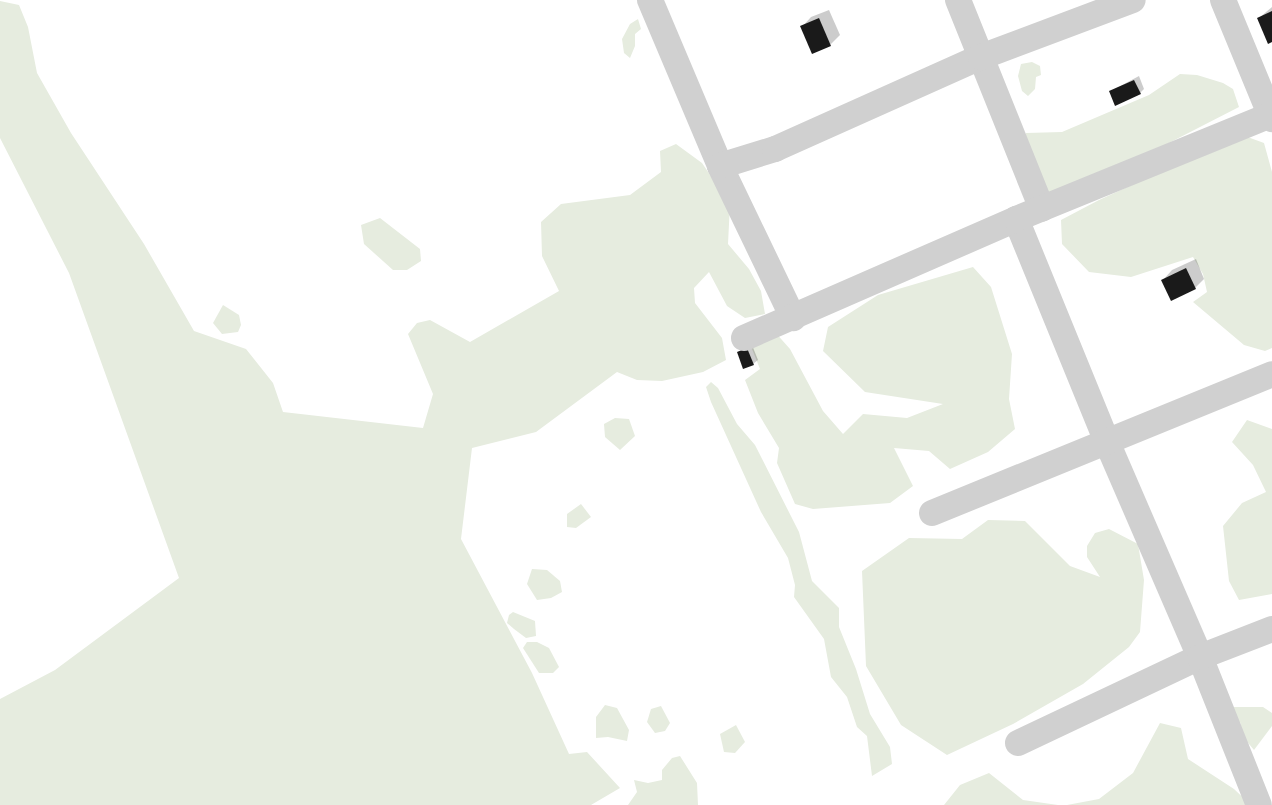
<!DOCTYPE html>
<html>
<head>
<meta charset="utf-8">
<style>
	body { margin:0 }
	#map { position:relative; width:1272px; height:805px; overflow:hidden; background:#fff; font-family:"PT Sans Narrow",sans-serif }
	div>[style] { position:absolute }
	.green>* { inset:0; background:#e6ecdf }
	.shadow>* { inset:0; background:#0003 }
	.building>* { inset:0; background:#1a1a1a }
	.minor>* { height:26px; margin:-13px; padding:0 13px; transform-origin:13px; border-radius:13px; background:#d0d0d0 }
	span { translate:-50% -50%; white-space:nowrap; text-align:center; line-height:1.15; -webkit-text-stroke:6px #fff; paint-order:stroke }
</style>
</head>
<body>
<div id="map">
	<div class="green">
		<div style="clip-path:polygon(0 1px,19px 5px,28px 27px,37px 73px,71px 133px,144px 244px,194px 331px,246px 349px,273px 383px,283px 412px,423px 428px,433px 394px,408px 334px,417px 323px,430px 320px,470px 342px,559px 291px,542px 256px,541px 222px,561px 204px,630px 195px,661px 172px,660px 151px,676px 144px,702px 163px,730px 204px,728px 244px,749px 269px,761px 291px,765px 314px,745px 318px,727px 306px,709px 272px,694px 288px,695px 303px,722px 338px,726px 360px,703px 372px,662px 381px,637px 380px,617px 372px,536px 432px,472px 448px,461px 539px,532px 673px,569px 754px,587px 752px,620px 788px,591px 805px,0 805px,0 699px,55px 670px,179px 578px,69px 273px,0 138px)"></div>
		<div style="clip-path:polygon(638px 19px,641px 29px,635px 34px,635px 46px,630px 58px,624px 53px,622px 39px,630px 24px)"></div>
		<div style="clip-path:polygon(1032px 62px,1040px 66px,1041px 75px,1036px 77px,1035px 89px,1028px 96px,1022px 91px,1018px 76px,1021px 64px)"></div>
		<div style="clip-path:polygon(1180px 74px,1197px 75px,1223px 83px,1233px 89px,1239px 107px,1085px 186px,1036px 197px,1014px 154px,1026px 133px,1062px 132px,1149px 95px)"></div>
		<div style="clip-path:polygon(1242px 135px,1264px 143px,1272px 172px,1272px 348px,1265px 351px,1244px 345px,1193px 302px,1207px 292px,1203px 274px,1193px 257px,1131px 277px,1089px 272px,1062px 244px,1061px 220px,1099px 200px)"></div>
		<div style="clip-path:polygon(380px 218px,420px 249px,421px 261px,407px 270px,393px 270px,364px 244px,361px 225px)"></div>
		<div style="clip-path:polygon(973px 267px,991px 287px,1012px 354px,1009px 399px,1015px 429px,988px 452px,950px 469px,929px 451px,894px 448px,913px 486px,890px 503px,813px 509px,795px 504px,777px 463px,779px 448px,758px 413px,745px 380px,760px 369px,750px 344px,774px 331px,790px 349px,823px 411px,843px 434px,863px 414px,907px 418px,943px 404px,865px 392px,823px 351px,828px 327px,878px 295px)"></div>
		<div style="clip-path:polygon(223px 305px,239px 315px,241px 325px,238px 332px,222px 334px,213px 323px)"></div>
		<div style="clip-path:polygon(711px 382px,718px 388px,737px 424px,755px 445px,799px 532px,812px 581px,839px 608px,839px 627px,856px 669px,870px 714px,890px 747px,892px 764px,872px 776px,867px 736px,857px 727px,847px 697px,831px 677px,824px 639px,794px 597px,795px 585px,788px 558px,761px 512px,711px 402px,706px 387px)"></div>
		<div style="clip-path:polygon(615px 418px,629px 419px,635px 436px,620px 450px,605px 437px,604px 424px)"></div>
		<div style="clip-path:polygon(1247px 420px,1272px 429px,1272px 594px,1239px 600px,1229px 581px,1223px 526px,1242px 503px,1266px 492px,1253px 465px,1232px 442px)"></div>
		<div style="clip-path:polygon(581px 504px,591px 517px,576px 528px,567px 527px,567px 514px)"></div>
		<div style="clip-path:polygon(988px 520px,1025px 521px,1070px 566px,1100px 577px,1087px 557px,1087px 546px,1095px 533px,1109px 529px,1138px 544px,1144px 580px,1140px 632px,1129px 647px,1083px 684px,1013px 724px,947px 755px,901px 725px,866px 666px,862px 571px,909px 538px,962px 539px)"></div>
		<div style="clip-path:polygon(532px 569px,547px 570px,560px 581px,562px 592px,551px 598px,537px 600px,527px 584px)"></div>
		<div style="clip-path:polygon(513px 612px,535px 621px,536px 636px,526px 638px,514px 629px,507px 623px,509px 615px)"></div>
		<div style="clip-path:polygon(527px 642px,537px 642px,549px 648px,559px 667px,553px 673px,539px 673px,523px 648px)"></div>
		<div style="clip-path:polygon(605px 705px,617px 708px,629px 730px,627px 741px,608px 737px,596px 738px,596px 717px)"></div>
		<div style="clip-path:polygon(661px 706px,670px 723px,665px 731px,655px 733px,647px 722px,651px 709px)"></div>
		<div style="clip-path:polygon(1227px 707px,1263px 707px,1272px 713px,1272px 726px,1254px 750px,1244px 738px,1240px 722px,1227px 725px)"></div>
		<div style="clip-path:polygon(1160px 723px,1181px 728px,1188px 759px,1234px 789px,1251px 805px,1067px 805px,1099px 799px,1133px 773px)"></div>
		<div style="clip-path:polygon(736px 725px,745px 742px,735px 753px,724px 752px,720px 734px)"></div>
		<div style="clip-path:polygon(680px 756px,697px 783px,698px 805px,628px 805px,637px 792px,634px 780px,648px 783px,662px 780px,662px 770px,672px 758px)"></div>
		<div style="clip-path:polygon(989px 773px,1023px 800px,1058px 805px,944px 805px,960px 785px)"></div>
	</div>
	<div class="shadow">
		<div style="clip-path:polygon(1272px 7px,1272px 40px,1259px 18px)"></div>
		<div style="clip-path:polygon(829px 10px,840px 35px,830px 45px,802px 27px,811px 17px)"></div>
		<div style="clip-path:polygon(1139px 76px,1144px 89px,1140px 93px,1111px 91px)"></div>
		<div style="clip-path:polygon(1196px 259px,1204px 279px,1195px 288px,1163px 280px,1172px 270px)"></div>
		<div style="clip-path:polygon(752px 345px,758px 360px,753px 364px,738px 352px)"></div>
	</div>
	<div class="building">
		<div style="clip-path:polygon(1272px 11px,1272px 42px,1268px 44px,1257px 18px)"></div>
		<div style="clip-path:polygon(819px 18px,831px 46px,812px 54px,800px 26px)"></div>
		<div style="clip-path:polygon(1134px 80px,1141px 94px,1115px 106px,1109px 91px)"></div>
		<div style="clip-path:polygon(1186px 268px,1196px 289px,1171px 301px,1161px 280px)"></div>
		<div style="clip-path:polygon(747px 348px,754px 365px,743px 369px,737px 352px)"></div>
	</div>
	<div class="minor">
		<div style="left:650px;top:0;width:180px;rotate:67.1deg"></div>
		<div style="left:720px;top:166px;width:169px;rotate:64.3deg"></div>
		<div style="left:958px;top:0;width:225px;rotate:68.1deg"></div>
		<div style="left:1223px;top:0;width:129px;rotate:67.6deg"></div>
		<div style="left:720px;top:166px;width:58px;rotate:-17.2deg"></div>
		<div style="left:775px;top:149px;width:226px;rotate:-24.1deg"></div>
		<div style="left:981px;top:57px;width:162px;rotate:-20.6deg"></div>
		<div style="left:1016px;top:219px;width:241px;rotate:67.8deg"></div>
		<div style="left:1107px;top:442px;width:234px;rotate:66.6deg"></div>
		<div style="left:1200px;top:657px;width:159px;rotate:68.3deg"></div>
		<div style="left:744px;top:338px;width:297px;rotate:-23.6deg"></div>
		<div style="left:1016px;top:219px;width:273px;rotate:-22.2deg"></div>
		<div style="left:932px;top:513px;width:367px;rotate:-22.2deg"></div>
		<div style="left:1018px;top:743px;width:201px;rotate:-25.3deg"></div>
		<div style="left:1200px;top:657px;width:77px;rotate:-21.3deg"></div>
	</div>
</div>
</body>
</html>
